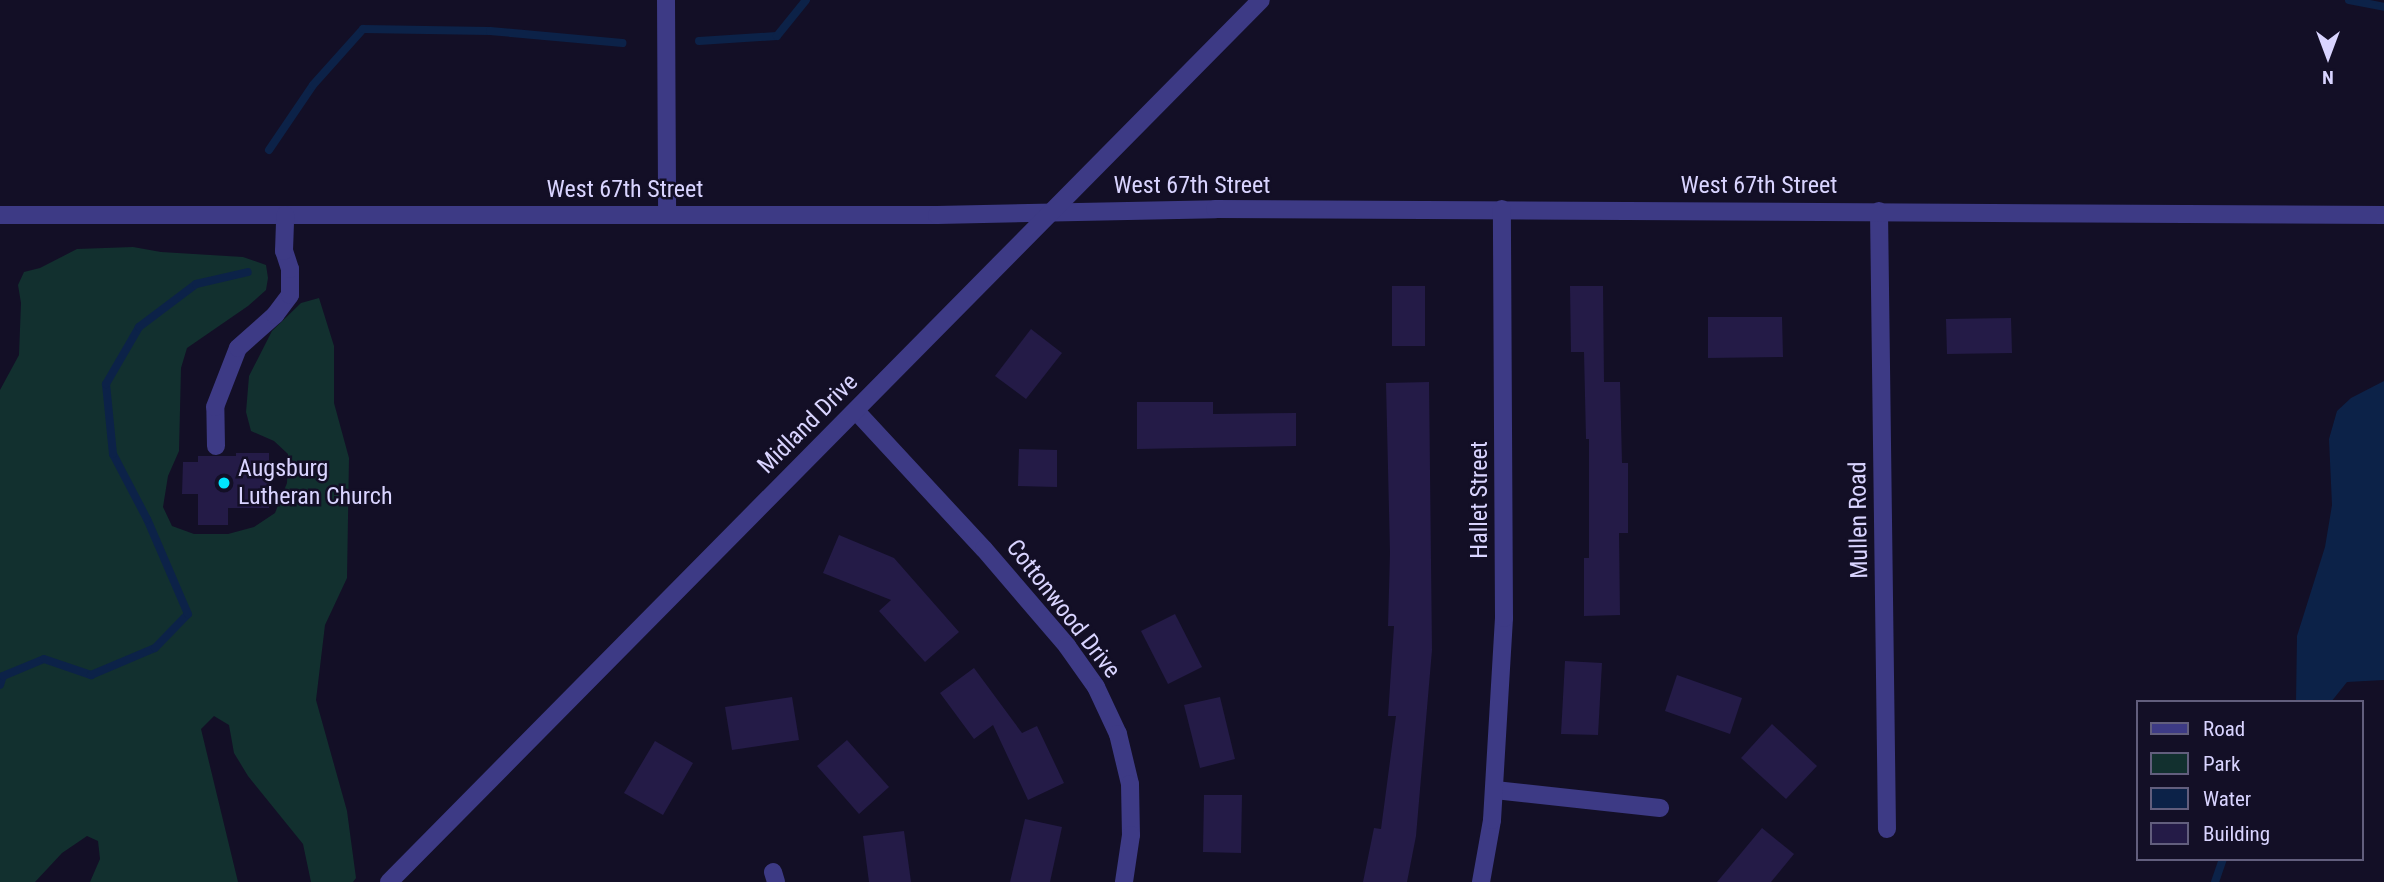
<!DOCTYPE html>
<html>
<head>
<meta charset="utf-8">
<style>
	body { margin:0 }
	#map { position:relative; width:2384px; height:882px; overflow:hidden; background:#130f26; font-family:"Roboto Condensed",sans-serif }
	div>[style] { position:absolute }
	.green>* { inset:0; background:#12302f }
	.water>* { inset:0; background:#0c2248 }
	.stream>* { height:8px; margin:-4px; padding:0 4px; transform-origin:4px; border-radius:4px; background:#0c2248 }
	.building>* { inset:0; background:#241b47 }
	.minor>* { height:18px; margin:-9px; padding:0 9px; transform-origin:9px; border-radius:9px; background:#3d3a85 }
	.dots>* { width:19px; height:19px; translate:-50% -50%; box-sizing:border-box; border:4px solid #130f26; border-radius:50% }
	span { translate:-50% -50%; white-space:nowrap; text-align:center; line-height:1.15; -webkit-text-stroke:5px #130f26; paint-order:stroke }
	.street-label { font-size:24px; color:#d9d4ff }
	.poi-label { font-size:24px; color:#d9d4ff }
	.left { translate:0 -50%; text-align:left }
	.legend { position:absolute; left:2136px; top:700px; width:228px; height:161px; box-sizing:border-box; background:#130f26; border:2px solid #625e7d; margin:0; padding:9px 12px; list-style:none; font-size:21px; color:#d9d4ff }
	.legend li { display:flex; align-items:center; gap:14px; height:35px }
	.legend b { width:35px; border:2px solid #625e7d }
	.north { position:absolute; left:2293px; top:21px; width:70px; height:70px; -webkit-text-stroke:5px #130f26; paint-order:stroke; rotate:180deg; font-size:19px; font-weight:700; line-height:28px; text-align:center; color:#d9d4ff }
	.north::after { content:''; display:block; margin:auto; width:24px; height:32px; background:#d9d4ff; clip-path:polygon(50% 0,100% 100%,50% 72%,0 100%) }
</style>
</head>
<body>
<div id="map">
	<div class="green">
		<div style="clip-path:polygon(133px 247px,161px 252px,243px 257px,266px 265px,268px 278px,266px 290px,248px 306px,187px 348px,181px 368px,179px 451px,168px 476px,163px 507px,172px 526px,194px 534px,228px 534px,254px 527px,275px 513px,287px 483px,288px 454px,274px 441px,251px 431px,246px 412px,249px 376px,272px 331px,301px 303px,319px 298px,334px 346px,334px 403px,349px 458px,347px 578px,325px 625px,316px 700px,347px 811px,356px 878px,353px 882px,311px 882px,303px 844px,248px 776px,234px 753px,229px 725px,214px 716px,201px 729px,238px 882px,90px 882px,100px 859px,98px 841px,87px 836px,62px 853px,35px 882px,0 882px,0 390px,19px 355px,21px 303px,18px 285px,24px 272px,40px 268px,77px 249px)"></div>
	</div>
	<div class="water">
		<div style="clip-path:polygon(2384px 381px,2384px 680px,2347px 682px,2331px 702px,2296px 702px,2297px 636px,2325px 547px,2332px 505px,2329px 439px,2337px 411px,2351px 398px)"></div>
	</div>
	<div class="stream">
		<div style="left:2349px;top:0;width:36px;rotate:11deg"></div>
		<div style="left:699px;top:41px;width:78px;rotate:-3.7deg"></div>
		<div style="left:777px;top:36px;width:46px;rotate:-51.1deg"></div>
		<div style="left:269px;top:150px;width:78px;rotate:-55.9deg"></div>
		<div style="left:313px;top:85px;width:75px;rotate:-48.2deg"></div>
		<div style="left:363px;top:29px;width:127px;rotate:0.9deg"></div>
		<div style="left:490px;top:31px;width:133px;rotate:5.2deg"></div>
		<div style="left:0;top:685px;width:9px;rotate:-72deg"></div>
		<div style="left:3px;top:676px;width:44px;rotate:-22.5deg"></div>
		<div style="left:44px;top:659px;width:50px;rotate:18.8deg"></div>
		<div style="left:91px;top:675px;width:69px;rotate:-22.9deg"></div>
		<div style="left:155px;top:648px;width:47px;rotate:-45.9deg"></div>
		<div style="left:188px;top:614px;width:103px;rotate:-113.3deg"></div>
		<div style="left:147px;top:519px;width:73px;rotate:-117.6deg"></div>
		<div style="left:113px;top:454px;width:70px;rotate:-95.7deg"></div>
		<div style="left:106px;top:384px;width:66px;rotate:-59.9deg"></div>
		<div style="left:139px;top:327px;width:71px;rotate:-37deg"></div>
		<div style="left:196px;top:284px;width:53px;rotate:-13deg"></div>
		<div style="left:2215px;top:882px;width:24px;rotate:-71deg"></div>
	</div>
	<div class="building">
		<div style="clip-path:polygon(1392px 286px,1425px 286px,1425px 346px,1392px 346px)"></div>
		<div style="clip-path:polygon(1570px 286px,1603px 286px,1604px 382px,1620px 382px,1622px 463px,1628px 463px,1628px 533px,1619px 533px,1620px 615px,1584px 616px,1584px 558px,1589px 558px,1589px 439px,1586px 439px,1584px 352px,1571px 352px)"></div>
		<div style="clip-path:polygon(1708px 317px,1782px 317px,1783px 357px,1708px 358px)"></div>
		<div style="clip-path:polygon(2011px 318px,2012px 353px,1947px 354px,1946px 319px)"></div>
		<div style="clip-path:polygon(1031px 329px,1062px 353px,1026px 399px,995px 376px)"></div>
		<div style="clip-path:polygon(1429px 382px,1432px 650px,1416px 836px,1407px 882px,1363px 882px,1374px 828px,1381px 829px,1396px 716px,1388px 716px,1394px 626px,1388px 626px,1390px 553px,1386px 383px)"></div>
		<div style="clip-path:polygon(1137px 402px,1213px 402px,1213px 414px,1296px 413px,1296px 446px,1137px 449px)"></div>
		<div style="clip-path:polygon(1019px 449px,1057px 450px,1057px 487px,1018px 486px)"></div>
		<div style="clip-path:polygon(236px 453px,269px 453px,269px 508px,228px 508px,228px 525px,198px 525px,198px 494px,182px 494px,183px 462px,198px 462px,198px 456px,236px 456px)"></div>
		<div style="clip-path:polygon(839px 535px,894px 558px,959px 632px,925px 662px,879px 611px,891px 600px,823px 573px)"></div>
		<div style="clip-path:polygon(1175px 614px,1202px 667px,1168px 684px,1141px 631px)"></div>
		<div style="clip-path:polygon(1565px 661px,1602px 663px,1598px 735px,1561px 734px)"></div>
		<div style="clip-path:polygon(974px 668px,1022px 733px,1037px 726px,1064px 783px,1028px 800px,993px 725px,974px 739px,940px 693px)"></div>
		<div style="clip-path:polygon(1677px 675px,1742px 698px,1730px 734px,1665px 711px)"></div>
		<div style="clip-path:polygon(792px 697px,799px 740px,732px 750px,725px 707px)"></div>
		<div style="clip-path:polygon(1220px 697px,1235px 759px,1200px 768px,1184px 705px)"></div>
		<div style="clip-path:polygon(1772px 724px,1817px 766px,1786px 799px,1741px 758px)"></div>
		<div style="clip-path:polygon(847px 740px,889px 787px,859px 814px,817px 766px)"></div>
		<div style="clip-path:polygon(655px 741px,693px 763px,663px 815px,624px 793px)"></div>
		<div style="clip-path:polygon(1204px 795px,1242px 795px,1241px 853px,1203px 852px)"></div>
		<div style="clip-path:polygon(1025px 819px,1062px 827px,1050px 882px,1010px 882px)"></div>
		<div style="clip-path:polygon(1762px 828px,1794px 854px,1771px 882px,1717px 882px)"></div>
		<div style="clip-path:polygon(904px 831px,911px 882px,869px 882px,863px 836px)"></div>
	</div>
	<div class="minor">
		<div style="left:666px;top:0;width:215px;rotate:89.7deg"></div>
		<div style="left:1879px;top:211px;width:618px;rotate:89.26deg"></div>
		<div style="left:0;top:215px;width:937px"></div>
		<div style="left:937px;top:215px;width:278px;rotate:-1.2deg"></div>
		<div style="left:1215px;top:209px;width:1169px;rotate:0.29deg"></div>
		<div style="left:856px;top:411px;width:188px;rotate:47.2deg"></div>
		<div style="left:984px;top:549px;width:128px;rotate:49.4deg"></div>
		<div style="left:1067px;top:646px;width:50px;rotate:54.7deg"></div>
		<div style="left:1096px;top:687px;width:52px;rotate:64.9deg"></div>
		<div style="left:1118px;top:734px;width:51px;rotate:76.5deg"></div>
		<div style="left:1130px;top:784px;width:51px;rotate:88.9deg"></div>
		<div style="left:1131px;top:835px;width:48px;rotate:98.5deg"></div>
		<div style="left:216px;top:446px;width:39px;rotate:-91deg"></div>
		<div style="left:215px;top:407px;width:63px;rotate:-68.7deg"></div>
		<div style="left:238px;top:348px;width:50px;rotate:-41.7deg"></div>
		<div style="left:275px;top:315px;width:25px;rotate:-53deg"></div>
		<div style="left:290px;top:295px;width:26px;rotate:-90deg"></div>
		<div style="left:290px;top:269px;width:19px;rotate:-108deg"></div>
		<div style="left:284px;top:251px;width:36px;rotate:-88deg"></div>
		<div style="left:1495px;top:790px;width:166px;rotate:6.2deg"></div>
		<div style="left:773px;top:872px;width:10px;rotate:73deg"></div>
		<div style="left:389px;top:882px;width:1240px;rotate:-45.33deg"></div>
		<div style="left:1481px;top:882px;width:63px;rotate:-79.9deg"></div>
		<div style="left:1492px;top:820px;width:202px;rotate:-86.6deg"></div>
		<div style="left:1504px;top:618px;width:409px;rotate:-90.3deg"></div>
	</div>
	<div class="dots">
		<div style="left:224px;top:483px;background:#00e5ff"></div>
	</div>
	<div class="street-label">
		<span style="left:1192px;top:186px">West 67th Street</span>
		<span style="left:1759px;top:186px">West 67th Street</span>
		<span style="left:625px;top:190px">West 67th Street</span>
		<span style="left:808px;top:424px;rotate:-45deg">Midland Drive</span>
		<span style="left:1480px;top:500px;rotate:-90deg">Hallet Street</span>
		<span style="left:1859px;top:520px;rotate:-91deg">Mullen Road</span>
		<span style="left:1063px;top:609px;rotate:52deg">Cottonwood Drive</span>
	</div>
	<div class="poi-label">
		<span class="left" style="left:238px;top:483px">Augsburg<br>Lutheran Church</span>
	</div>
	<ul class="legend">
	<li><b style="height:9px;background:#3d3a85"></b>Road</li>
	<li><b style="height:19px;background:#12302f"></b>Park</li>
	<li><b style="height:19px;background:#0c2248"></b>Water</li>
	<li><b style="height:19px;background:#241b47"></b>Building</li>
	</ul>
	<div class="north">N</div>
</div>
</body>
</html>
